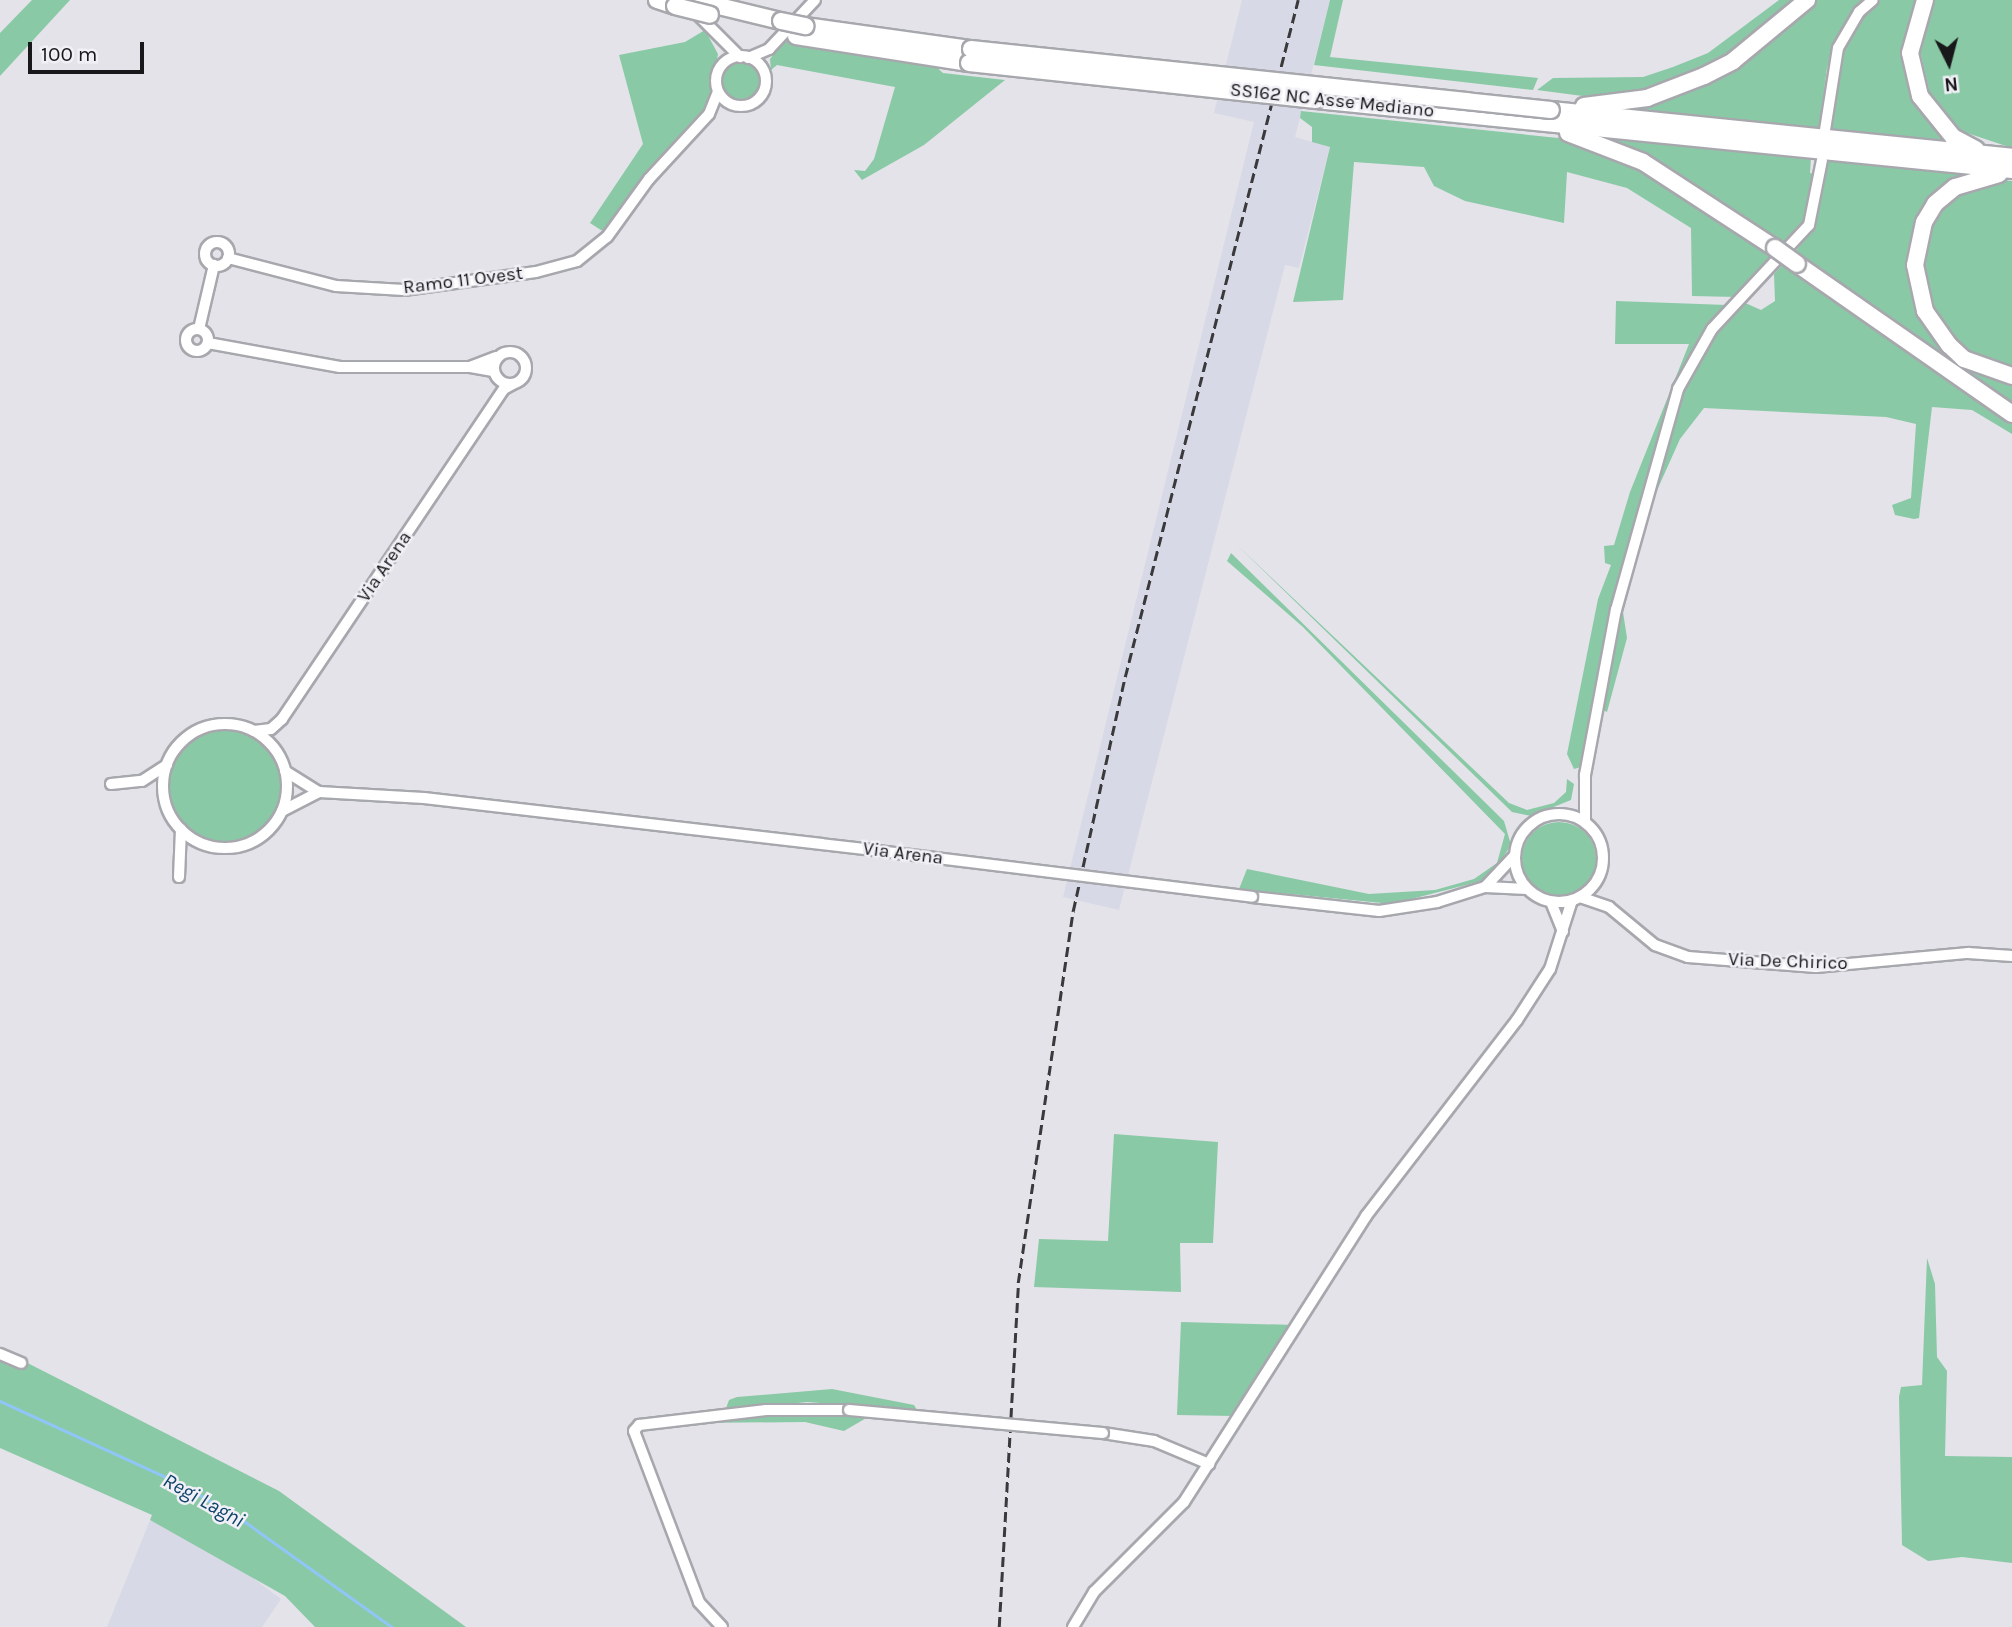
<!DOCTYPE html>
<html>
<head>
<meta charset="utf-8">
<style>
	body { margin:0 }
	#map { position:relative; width:2012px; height:1627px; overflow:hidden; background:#e3e3e9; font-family:Karla,sans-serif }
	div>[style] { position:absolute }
	.built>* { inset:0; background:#d8d9e6 }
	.green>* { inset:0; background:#8ac9a6 }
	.round { border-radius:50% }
	.stream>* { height:2.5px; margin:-1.25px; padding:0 1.25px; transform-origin:1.25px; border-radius:1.25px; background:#8fc6f7 }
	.roads { filter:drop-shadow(2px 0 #a7a8ad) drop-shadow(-2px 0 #a7a8ad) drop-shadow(0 2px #a7a8ad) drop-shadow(0 -2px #a7a8ad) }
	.minor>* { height:10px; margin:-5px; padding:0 5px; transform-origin:5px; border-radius:5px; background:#fff }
	.minor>.ring { margin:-5px; padding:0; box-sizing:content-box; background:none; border:10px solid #fff; border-radius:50% }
	.highway>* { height:16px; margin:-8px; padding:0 8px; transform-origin:8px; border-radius:8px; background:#fff }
	.rail>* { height:2.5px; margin-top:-1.25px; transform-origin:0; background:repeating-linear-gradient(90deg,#3a3a3c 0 10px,transparent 0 15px) }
	.bridges { filter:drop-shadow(2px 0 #a7a8ad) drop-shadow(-2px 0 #a7a8ad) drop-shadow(0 2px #a7a8ad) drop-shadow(0 -2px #a7a8ad) }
	.minor-bridge>* { height:10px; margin:-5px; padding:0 5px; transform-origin:5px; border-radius:5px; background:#fff }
	.highway-bridge>* { height:16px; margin:-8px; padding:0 8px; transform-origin:8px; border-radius:8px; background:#fff }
	span { translate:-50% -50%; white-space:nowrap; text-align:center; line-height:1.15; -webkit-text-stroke:5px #f0f0f6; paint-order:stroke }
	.street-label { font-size:19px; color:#18181a }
	.water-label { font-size:21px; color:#0c4269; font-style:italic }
	.north { position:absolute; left:1914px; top:28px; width:70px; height:70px; -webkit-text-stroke:5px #f0f0f6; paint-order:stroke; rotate:174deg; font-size:19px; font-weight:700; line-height:28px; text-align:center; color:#18181a }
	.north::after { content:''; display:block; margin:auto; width:24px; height:32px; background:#18181a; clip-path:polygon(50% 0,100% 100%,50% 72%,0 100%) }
	.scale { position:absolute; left:28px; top:42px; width:116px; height:32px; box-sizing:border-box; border:4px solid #18181a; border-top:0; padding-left:9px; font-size:21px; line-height:24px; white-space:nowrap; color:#18181a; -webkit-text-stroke:5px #f0f0f6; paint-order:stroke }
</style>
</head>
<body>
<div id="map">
	<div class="built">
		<div style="clip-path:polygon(1242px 0,1330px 0,1295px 137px,1330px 147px,1299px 268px,1285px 265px,1119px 910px,1063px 897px,1254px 122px,1214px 113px)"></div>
		<div style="clip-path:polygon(150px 1520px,229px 1560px,281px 1599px,262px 1627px,107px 1627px)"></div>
	</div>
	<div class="green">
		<div style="clip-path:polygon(32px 0,70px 0,0 76px,0 33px)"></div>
		<div style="clip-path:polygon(1330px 0,1343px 0,1330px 57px,1538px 78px,1533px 90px,1314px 65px)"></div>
		<div style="clip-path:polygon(1779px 0,1802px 0,1740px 52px,1663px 89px,1598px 98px,1537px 90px,1553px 78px,1643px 77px,1673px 67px,1708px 53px)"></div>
		<div style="clip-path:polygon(1816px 0,1867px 0,1837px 38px,1827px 68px,1819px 129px,1621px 111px,1774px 36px)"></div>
		<div style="clip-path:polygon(1880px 0,1919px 0,1906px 42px,1907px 73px,1949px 137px,1946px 144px,1830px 132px,1842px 49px,1864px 14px)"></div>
		<div style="clip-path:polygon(1933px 0,2012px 0,2012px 148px,1961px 131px,1931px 99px,1919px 46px)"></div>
		<div style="clip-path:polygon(705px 30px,718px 54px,709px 105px,647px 172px,604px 232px,590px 223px,643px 144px,619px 55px,685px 42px)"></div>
		<div style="clip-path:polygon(786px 39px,933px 64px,943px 73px,1005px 80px,924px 145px,862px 180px,854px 170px,865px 171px,874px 159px,895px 87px,777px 65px,771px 70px,770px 59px)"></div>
		<div class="round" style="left:722px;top:62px;width:38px;height:38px"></div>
		<div style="clip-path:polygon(1301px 111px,1568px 139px,1623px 156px,1776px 257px,1737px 297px,1692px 296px,1691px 228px,1627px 188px,1567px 172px,1564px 223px,1465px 201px,1434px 186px,1424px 167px,1354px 162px,1343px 300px,1293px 302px,1330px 147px,1312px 142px,1312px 127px,1300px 118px)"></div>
		<div style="clip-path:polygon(1594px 136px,1811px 157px,1810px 173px,1816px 174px,1808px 215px,1785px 247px)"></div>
		<div style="clip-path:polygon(1827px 161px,1975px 173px,1916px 235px,1937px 336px,2012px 380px,2012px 409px,1794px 254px,1815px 224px)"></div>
		<div style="clip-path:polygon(1992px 179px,2012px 181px,2012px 371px,1984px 364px,1955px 345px,1934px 318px,1923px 285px,1924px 250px,1936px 217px,1958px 190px)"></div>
		<div style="clip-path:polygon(1786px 261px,2012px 419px,2012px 434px,1972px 410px,1932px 407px,1919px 518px,1914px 519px,1895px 515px,1892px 505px,1911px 498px,1916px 424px,1886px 417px,1704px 408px,1680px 439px,1654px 497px,1623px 612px,1627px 638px,1607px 712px,1601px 709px,1624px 592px,1683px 388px,1705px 344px,1743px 302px,1761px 310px,1775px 301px,1774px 274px)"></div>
		<div style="clip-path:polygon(1616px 301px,1727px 305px,1687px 359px,1664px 419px,1612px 612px,1581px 767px,1574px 769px,1567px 754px,1598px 599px,1611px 565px,1605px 563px,1604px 546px,1614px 545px,1630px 492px,1689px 344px,1615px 344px)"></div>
		<div style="clip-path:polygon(1236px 544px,1509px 803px,1527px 810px,1554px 803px,1566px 792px,1567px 779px,1574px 784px,1571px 800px,1531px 816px,1512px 812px)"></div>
		<div style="clip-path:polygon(1231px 553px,1504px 821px,1511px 845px,1489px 879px,1392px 904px,1239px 889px,1247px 869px,1369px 894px,1435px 890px,1474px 879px,1497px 863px,1505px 834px,1303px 627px,1227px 561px)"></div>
		<div class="round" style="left:169px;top:730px;width:112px;height:112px"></div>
		<div class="round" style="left:1522px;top:822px;width:74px;height:74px"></div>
		<div style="clip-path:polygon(1114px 1134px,1218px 1142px,1213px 1243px,1180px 1243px,1181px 1292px,1034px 1287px,1039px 1239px,1108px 1241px)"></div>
		<div style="clip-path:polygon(1927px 1258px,1935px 1284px,1937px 1357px,1947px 1371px,1945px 1456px,2012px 1457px,2012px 1563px,1962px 1557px,1928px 1561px,1902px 1545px,1899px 1397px,1901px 1387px,1922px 1385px)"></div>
		<div style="clip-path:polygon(1181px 1322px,1295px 1325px,1233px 1416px,1177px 1415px)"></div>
		<div style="clip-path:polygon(0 1349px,279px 1491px,466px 1627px,315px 1627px,285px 1596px,150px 1520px,152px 1515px,0 1448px)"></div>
		<div style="clip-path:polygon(832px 1389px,914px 1405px,917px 1410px,807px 1402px,725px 1411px,729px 1400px,737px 1397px)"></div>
		<div style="clip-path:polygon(801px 1413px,868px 1417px,844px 1431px,805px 1422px,693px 1423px)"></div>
	</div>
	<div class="stream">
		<div style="left:0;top:1401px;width:199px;rotate:24.6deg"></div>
		<div style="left:181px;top:1484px;width:73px;rotate:30.4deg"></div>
		<div style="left:244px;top:1521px;width:182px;rotate:35.6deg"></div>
	</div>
	<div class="roads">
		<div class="minor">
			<div style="left:695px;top:12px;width:64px;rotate:45deg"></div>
			<div class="ring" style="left:716px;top:56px;width:40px;height:40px"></div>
			<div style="left:748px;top:58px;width:23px;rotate:-23deg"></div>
			<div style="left:769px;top:49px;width:67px;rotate:-46.8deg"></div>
			<div style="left:1825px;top:130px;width:83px;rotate:-81deg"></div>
			<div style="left:1838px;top:48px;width:42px;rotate:-59.7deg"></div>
			<div style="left:1859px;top:12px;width:18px;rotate:-41deg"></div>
			<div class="ring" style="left:205px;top:242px;width:14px;height:14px"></div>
			<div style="left:228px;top:258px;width:112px;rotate:14.5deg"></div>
			<div style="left:336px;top:286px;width:68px;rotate:3.4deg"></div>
			<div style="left:404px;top:290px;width:133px;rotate:-7.8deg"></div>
			<div style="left:536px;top:272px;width:42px;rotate:-15deg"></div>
			<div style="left:577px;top:261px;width:38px;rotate:-39deg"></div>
			<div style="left:607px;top:237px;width:72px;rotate:-54.1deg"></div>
			<div style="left:649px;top:179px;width:88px;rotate:-47.3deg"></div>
			<div style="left:709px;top:114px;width:24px;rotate:-68deg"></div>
			<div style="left:199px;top:329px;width:66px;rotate:-76.8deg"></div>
			<div class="ring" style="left:186px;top:329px;width:12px;height:12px"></div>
			<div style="left:208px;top:343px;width:134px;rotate:10.3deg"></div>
			<div style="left:340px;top:367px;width:130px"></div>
			<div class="ring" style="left:494px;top:352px;width:22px;height:22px"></div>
			<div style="left:493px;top:371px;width:23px;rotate:-170deg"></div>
			<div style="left:470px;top:367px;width:28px;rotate:-21deg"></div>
			<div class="ring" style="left:163px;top:724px;width:114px;height:114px"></div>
			<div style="left:254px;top:731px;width:17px;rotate:-7deg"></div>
			<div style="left:271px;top:729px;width:15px;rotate:-42deg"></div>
			<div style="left:282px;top:719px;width:398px;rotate:-56.1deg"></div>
			<div style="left:504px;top:389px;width:10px;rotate:-29deg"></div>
			<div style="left:285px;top:771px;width:40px;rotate:32deg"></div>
			<div style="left:111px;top:784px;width:31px;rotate:-6deg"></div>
			<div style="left:142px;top:781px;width:30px;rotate:-33deg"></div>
			<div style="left:282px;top:811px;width:42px;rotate:-27.2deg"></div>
			<div style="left:319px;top:792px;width:105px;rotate:3.3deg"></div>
			<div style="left:424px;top:798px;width:450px;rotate:6.6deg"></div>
			<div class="ring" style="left:1515px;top:814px;width:78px;height:78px"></div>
			<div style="left:1585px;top:822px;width:47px;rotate:-90deg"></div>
			<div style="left:1585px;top:775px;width:168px;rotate:-79.4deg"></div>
			<div style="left:1616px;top:610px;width:230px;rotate:-74.3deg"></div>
			<div style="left:1678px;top:389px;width:69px;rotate:-60.5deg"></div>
			<div style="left:1712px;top:329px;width:142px;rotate:-47deg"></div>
			<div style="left:1809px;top:225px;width:66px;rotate:-78.7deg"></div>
			<div style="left:179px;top:877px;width:48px;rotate:-87.6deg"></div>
			<div style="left:1486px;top:886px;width:42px;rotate:-46.9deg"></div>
			<div style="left:1252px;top:897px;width:128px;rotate:6.3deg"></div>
			<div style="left:1379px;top:911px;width:59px;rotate:-8.8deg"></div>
			<div style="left:1437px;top:902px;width:50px;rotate:-17.4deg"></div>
			<div style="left:1485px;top:887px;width:42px;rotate:2.7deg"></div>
			<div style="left:1580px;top:897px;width:31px;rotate:19deg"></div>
			<div style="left:1609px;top:907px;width:60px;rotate:39.6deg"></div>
			<div style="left:1655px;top:945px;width:35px;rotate:20deg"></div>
			<div style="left:1688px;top:957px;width:128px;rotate:4.5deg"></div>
			<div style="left:1816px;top:967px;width:153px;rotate:-5.3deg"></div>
			<div style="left:1968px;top:953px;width:44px;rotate:3.9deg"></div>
			<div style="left:1551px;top:902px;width:32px;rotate:68deg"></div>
			<div style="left:0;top:1354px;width:23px;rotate:23deg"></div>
			<div style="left:1103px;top:1433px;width:52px;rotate:8.9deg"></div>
			<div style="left:1154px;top:1441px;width:60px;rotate:22.7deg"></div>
			<div style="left:722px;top:1627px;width:34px;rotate:-133deg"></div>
			<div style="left:699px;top:1602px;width:183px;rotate:-110.8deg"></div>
			<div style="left:634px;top:1431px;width:8px;rotate:-50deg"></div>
			<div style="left:639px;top:1425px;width:128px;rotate:-6.7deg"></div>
			<div style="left:766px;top:1410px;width:83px"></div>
			<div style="left:1073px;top:1627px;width:41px;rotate:-59deg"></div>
			<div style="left:1094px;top:1592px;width:127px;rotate:-45deg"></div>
			<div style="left:1184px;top:1502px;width:339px;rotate:-57.5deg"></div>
			<div style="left:1366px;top:1216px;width:247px;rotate:-52.4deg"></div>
			<div style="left:1517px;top:1020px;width:61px;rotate:-57.1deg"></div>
			<div style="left:1550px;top:969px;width:72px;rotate:-72.3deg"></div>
		</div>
		<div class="highway">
			<div style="left:657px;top:0;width:19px;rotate:18deg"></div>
			<div style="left:694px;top:0;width:89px;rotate:13.6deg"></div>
			<div style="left:1925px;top:0;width:55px;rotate:105.8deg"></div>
			<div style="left:1910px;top:53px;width:44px;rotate:76.9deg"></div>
			<div style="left:1920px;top:96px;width:53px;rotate:51.2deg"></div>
			<div style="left:1953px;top:137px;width:26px;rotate:28deg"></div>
			<div style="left:805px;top:26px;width:168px;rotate:7.9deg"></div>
			<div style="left:796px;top:36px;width:175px;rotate:8.9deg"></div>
			<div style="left:1316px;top:100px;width:700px;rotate:5.74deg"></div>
			<div style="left:1584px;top:106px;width:64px;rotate:-7.2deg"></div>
			<div style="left:1647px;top:98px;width:61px;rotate:-21.1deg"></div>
			<div style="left:1704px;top:76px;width:33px;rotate:-27deg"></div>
			<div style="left:1733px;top:61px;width:96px;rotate:-39.5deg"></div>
			<div style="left:1551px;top:110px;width:463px;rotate:5.8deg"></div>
			<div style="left:1568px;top:133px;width:80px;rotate:21.1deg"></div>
			<div style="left:1643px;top:162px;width:158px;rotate:33.1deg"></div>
			<div style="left:1999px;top:174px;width:46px;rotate:163.5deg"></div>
			<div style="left:1955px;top:187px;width:26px;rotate:140deg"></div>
			<div style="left:1935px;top:204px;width:21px;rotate:121deg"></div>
			<div style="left:1924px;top:222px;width:44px;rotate:101.8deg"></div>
			<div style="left:1915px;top:265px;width:47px;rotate:77.7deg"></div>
			<div style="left:1925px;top:311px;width:42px;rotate:54.8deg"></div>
			<div style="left:1949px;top:345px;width:21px;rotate:43deg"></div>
			<div style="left:1964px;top:359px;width:51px;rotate:19.5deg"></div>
			<div style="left:1797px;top:264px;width:262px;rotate:34.9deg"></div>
		</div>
	</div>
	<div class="rail">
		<div style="left:999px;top:1627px;width:345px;rotate:-86.8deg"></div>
		<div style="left:1018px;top:1283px;width:376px;rotate:-81.6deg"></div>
		<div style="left:1073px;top:911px;width:240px;rotate:-77.5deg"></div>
		<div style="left:1125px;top:677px;width:699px;rotate:-75.67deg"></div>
	</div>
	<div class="bridges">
		<div class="minor-bridge">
			<div style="left:871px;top:850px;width:384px;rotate:7deg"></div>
			<div style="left:849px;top:1410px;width:255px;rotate:5.2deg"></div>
		</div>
		<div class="highway-bridge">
			<div style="left:675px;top:6px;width:36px;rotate:14deg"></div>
			<div style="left:781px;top:21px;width:25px;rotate:12deg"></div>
			<div style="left:971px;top:49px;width:583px;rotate:6deg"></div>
			<div style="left:969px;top:63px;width:349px;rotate:6.1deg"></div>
			<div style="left:1775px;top:248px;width:27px;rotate:36deg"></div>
		</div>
	</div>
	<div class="street-label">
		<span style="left:1332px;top:101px;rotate:6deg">SS162 NC Asse Mediano</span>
		<span style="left:463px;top:281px;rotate:-7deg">Ramo 11 Ovest</span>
		<span style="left:385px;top:567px;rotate:-56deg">Via Arena</span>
		<span style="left:903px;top:854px;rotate:7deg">Via Arena</span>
		<span style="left:1788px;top:962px;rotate:2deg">Via De Chirico</span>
	</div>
	<div class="water-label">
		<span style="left:204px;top:1500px;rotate:29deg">Regi Lagni</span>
	</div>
	<div class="north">N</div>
	<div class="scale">100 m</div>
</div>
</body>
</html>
